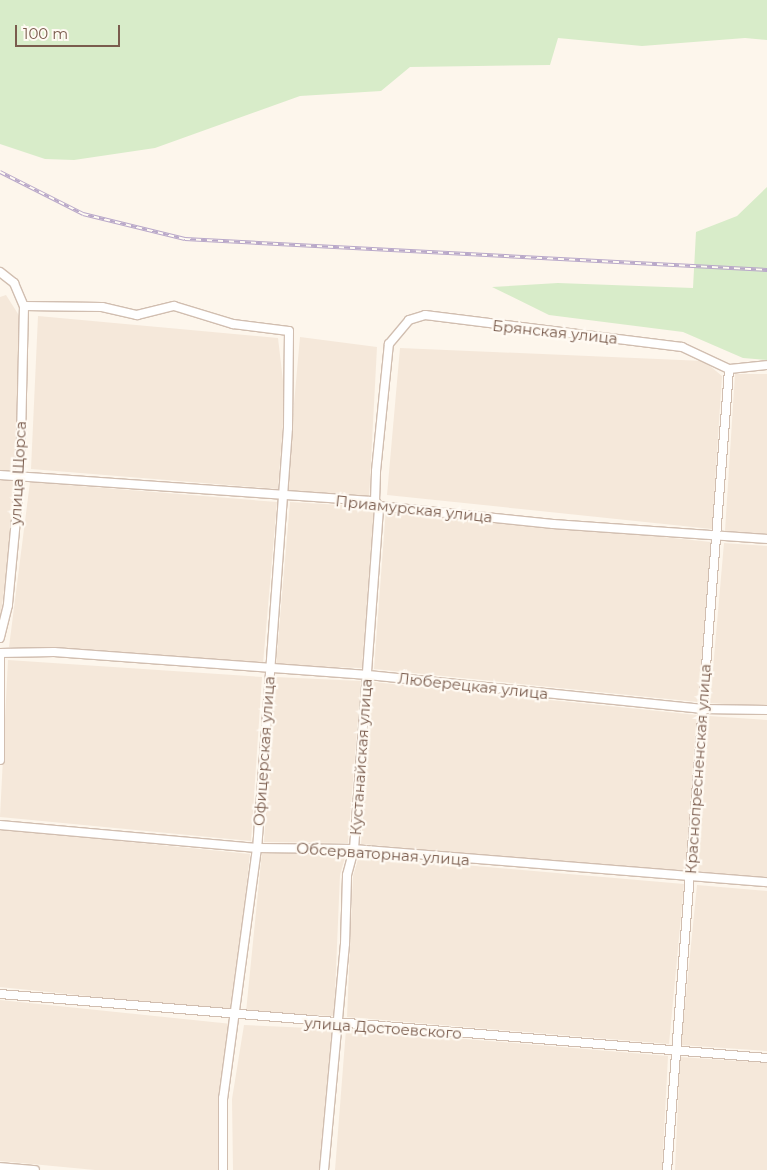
<!DOCTYPE html>
<html>
<head>
<meta charset="utf-8">
<style>
	body { margin:0 }
	#map { position:relative; width:767px; height:1170px; overflow:hidden; background:#fdf6ec; font-family:Montserrat,sans-serif }
	div>[style] { position:absolute }
	.residential>* { inset:0; background:#f5e8da }
	.green>* { inset:0; background:#d8ecc9 }
	.roads { filter:drop-shadow(1px 0 #d1beb0) drop-shadow(-1px 0 #d1beb0) drop-shadow(0 1px #d1beb0) drop-shadow(0 -1px #d1beb0) }
	.minor>* { height:8px; margin:-4px; padding:0 4px; transform-origin:4px; border-radius:4px; background:#fff }
	.rail>* { height:4px; margin-top:-2px; transform-origin:0; background:repeating-linear-gradient(90deg,#fffaf3 0 5.5px,#b9a8c9 0 11px); box-sizing:border-box; border-block:1px solid #b9a8c9 }
	span { translate:-50% -50%; white-space:nowrap; text-align:center; line-height:1.15; -webkit-text-stroke:4.5px #fffaf3; paint-order:stroke }
	.street-label { font-size:15px; color:#7a5c4d }
	.scale { position:absolute; left:15px; top:25px; width:105px; height:22px; box-sizing:border-box; border:2px solid #7a5c4d; border-top:0; padding-left:6px; font-size:15px; line-height:18px; white-space:nowrap; color:#7a5c4d; -webkit-text-stroke:4px #fffaf3; paint-order:stroke }
</style>
</head>
<body>
<div id="map">
	<div class="residential">
		<div style="clip-path:polygon(6px 295px,20px 317px,17px 472px,0 470px,0 297px)"></div>
		<div style="clip-path:polygon(38px 316px,278px 338px,285px 398px,278px 489px,31px 469px)"></div>
		<div style="clip-path:polygon(300px 337px,377px 347px,369px 499px,286px 493px)"></div>
		<div style="clip-path:polygon(400px 348px,704px 361px,722px 376px,712px 529px,387px 495px)"></div>
		<div style="clip-path:polygon(735px 374px,767px 374px,767px 534px,725px 531px)"></div>
		<div style="clip-path:polygon(0 479px,18px 481px,0 621px)"></div>
		<div style="clip-path:polygon(30px 482px,277px 502px,263px 664px,9px 647px)"></div>
		<div style="clip-path:polygon(290px 502px,374px 507px,362px 668px,276px 665px)"></div>
		<div style="clip-path:polygon(386px 508px,711px 542px,698px 702px,374px 669px)"></div>
		<div style="clip-path:polygon(724px 543px,767px 546px,767px 707px,710px 703px)"></div>
		<div style="clip-path:polygon(8px 660px,262px 677px,251px 841px,0 817px)"></div>
		<div style="clip-path:polygon(275px 677px,361px 681px,348px 843px,264px 842px)"></div>
		<div style="clip-path:polygon(373px 682px,697px 715px,685px 872px,361px 844px)"></div>
		<div style="clip-path:polygon(709px 716px,767px 720px,767px 878px,698px 873px)"></div>
		<div style="clip-path:polygon(0 829px,250px 854px,233px 1011px,0 987px)"></div>
		<div style="clip-path:polygon(262px 852px,346px 854px,340px 875px,334px 1016px,246px 1012px)"></div>
		<div style="clip-path:polygon(359px 856px,684px 884px,669px 1044px,347px 1017px,353px 876px)"></div>
		<div style="clip-path:polygon(697px 885px,767px 891px,767px 1051px,681px 1045px)"></div>
		<div style="clip-path:polygon(0 1000px,232px 1024px,220px 1170px,95px 1170px,0 1161px)"></div>
		<div style="clip-path:polygon(244px 1025px,333px 1029px,323px 1170px,233px 1170px,232px 1099px)"></div>
		<div style="clip-path:polygon(346px 1029px,668px 1056px,662px 1170px,335px 1170px)"></div>
		<div style="clip-path:polygon(680px 1057px,767px 1063px,767px 1170px,675px 1170px)"></div>
	</div>
	<div class="green">
		<div style="clip-path:polygon(0 0,767px 0,767px 40px,745px 38px,642px 46px,558px 38px,550px 65px,410px 67px,381px 91px,300px 96px,155px 148px,74px 160px,45px 159px,0 144px)"></div>
		<div style="clip-path:polygon(767px 187px,767px 360px,743px 358px,683px 332px,549px 315px,492px 287px,558px 283px,693px 288px,696px 232px,737px 216px)"></div>
	</div>
	<div class="roads">
		<div class="minor">
			<div style="left:0;top:272px;width:18px;rotate:38deg"></div>
			<div style="left:14px;top:283px;width:25px;rotate:67deg"></div>
			<div style="left:24px;top:306px;width:171px;rotate:91.3deg"></div>
			<div style="left:20px;top:477px;width:129px;rotate:95.4deg"></div>
			<div style="left:8px;top:605px;width:34px;rotate:104deg"></div>
			<div style="left:24px;top:306px;width:78px;rotate:0.7deg"></div>
			<div style="left:102px;top:307px;width:36px;rotate:13deg"></div>
			<div style="left:137px;top:315px;width:38px;rotate:-14deg"></div>
			<div style="left:174px;top:306px;width:62px;rotate:17deg"></div>
			<div style="left:233px;top:324px;width:56px;rotate:7.1deg"></div>
			<div style="left:289px;top:331px;width:97px;rotate:90.6deg"></div>
			<div style="left:288px;top:428px;width:421px;rotate:94.2deg"></div>
			<div style="left:257px;top:848px;width:252px;rotate:97.7deg"></div>
			<div style="left:223px;top:1098px;width:72px;rotate:90deg"></div>
			<div style="left:729px;top:369px;width:38px;rotate:-6deg"></div>
			<div style="left:0;top:475px;width:376px;rotate:4deg"></div>
			<div style="left:375px;top:501px;width:6px;rotate:51deg"></div>
			<div style="left:379px;top:506px;width:175px;rotate:5.9deg"></div>
			<div style="left:553px;top:524px;width:215px;rotate:4deg"></div>
			<div style="left:0;top:653px;width:54px;rotate:-1.1deg"></div>
			<div style="left:54px;top:652px;width:315px;rotate:4.2deg"></div>
			<div style="left:368px;top:675px;width:337px;rotate:5.8deg"></div>
			<div style="left:703px;top:709px;width:64px;rotate:0.9deg"></div>
			<div style="left:0;top:653px;width:107px;rotate:90deg"></div>
			<div style="left:0;top:825px;width:258px;rotate:5.1deg"></div>
			<div style="left:257px;top:848px;width:97px;rotate:0.6deg"></div>
			<div style="left:354px;top:849px;width:414px;rotate:4.6deg"></div>
			<div style="left:0;top:994px;width:770px;rotate:4.77deg"></div>
			<div style="left:0;top:1167px;width:35px;rotate:5deg"></div>
			<div style="left:324px;top:1170px;width:227px;rotate:-84.7deg"></div>
			<div style="left:345px;top:944px;width:69px;rotate:-88.3deg"></div>
			<div style="left:347px;top:875px;width:27px;rotate:-75deg"></div>
			<div style="left:354px;top:849px;width:344px;rotate:-85.8deg"></div>
			<div style="left:379px;top:506px;width:6px;rotate:-129deg"></div>
			<div style="left:375px;top:501px;width:30px;rotate:-88deg"></div>
			<div style="left:376px;top:471px;width:128px;rotate:-84.2deg"></div>
			<div style="left:389px;top:344px;width:31px;rotate:-50deg"></div>
			<div style="left:409px;top:320px;width:17px;rotate:-17deg"></div>
			<div style="left:425px;top:315px;width:259px;rotate:7.1deg"></div>
			<div style="left:682px;top:347px;width:52px;rotate:25.1deg"></div>
			<div style="left:667px;top:1170px;width:803px;rotate:-85.57deg"></div>
		</div>
	</div>
	<div class="rail">
		<div style="left:0;top:172px;width:93px;rotate:26.8deg"></div>
		<div style="left:83px;top:214px;width:105px;rotate:13.8deg"></div>
		<div style="left:185px;top:239px;width:583px;rotate:3.05deg"></div>
	</div>
	<div class="street-label">
		<span style="left:555px;top:332px;rotate:6deg">Брянская улица</span>
		<span style="left:18px;top:473px;rotate:-87deg">улица Щорса</span>
		<span style="left:414px;top:509px;rotate:6deg">Приамурская улица</span>
		<span style="left:473px;top:686px;rotate:6deg">Люберецкая улица</span>
		<span style="left:264px;top:751px;rotate:-86deg">Офицерская улица</span>
		<span style="left:361px;top:757px;rotate:-86deg">Кустанайская улица</span>
		<span style="left:698px;top:769px;rotate:-86deg">Краснопресненская улица</span>
		<span style="left:383px;top:854px;rotate:4deg">Обсерваторная улица</span>
		<span style="left:383px;top:1028px;rotate:4deg">улица Достоевского</span>
	</div>
	<div class="scale">100 m</div>
</div>
</body>
</html>
